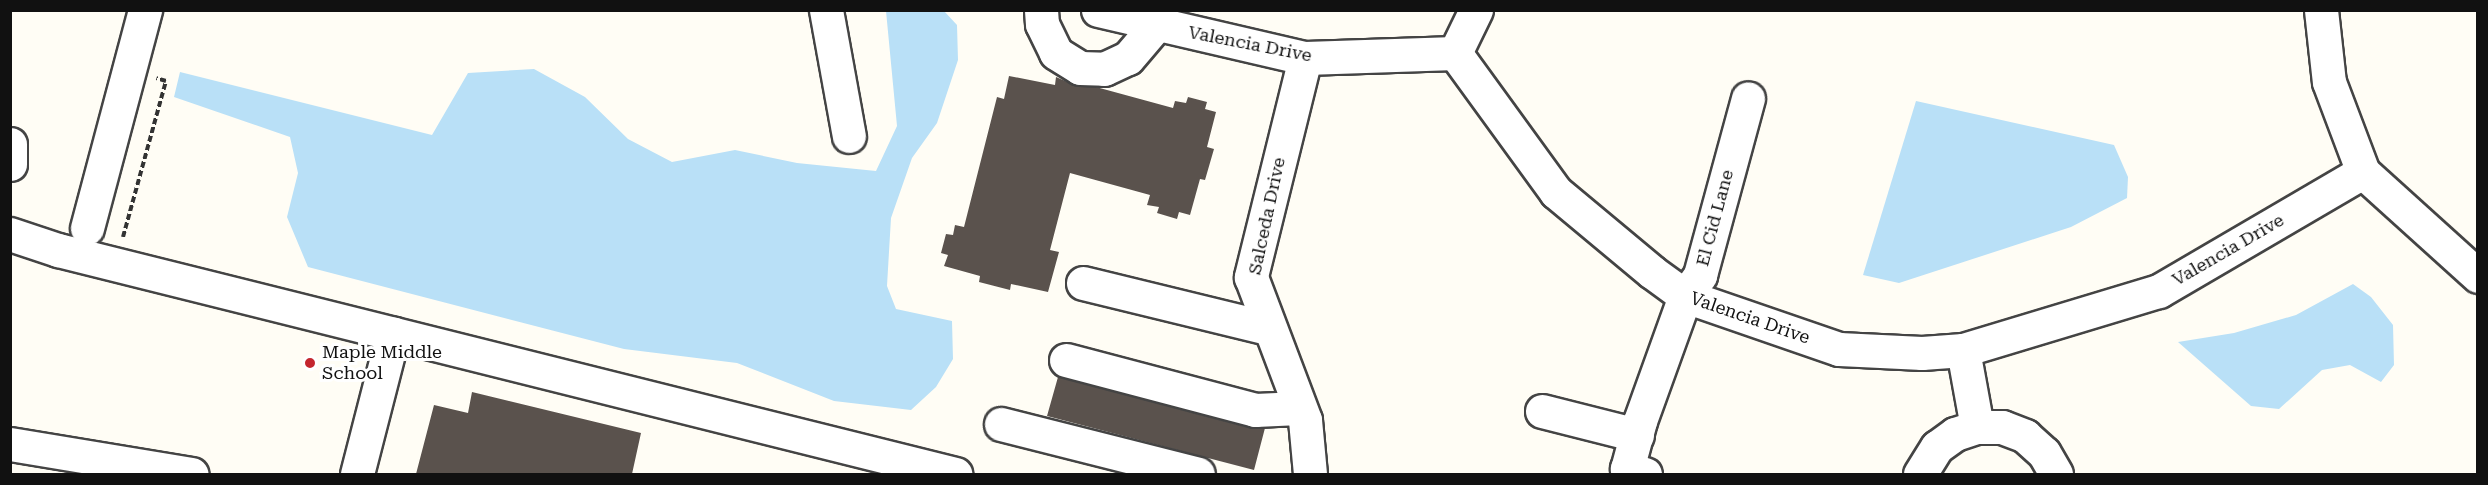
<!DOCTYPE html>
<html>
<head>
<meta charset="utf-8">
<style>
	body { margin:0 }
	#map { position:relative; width:2488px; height:485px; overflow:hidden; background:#fffdf5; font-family:"Roboto Serif",serif }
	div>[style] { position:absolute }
	.water>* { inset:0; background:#b9e0f7 }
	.building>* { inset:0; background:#5a524d }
	.path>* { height:4px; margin-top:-2px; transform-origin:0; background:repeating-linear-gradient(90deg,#333 0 6px,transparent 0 9px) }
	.roads { filter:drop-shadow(2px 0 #444) drop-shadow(-2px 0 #444) drop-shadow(0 2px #444) drop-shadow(0 -2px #444) }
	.minor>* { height:33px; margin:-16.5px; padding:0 16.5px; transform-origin:16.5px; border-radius:16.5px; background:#fff }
	.dots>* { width:16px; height:16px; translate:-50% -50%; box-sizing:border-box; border:3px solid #fff; border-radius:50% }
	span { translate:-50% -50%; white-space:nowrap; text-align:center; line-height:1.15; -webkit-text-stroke:6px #fff; paint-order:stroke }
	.street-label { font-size:18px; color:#111 }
	.poi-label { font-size:18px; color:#111 }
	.left { translate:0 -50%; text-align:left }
	.frame { position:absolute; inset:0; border:12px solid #111; pointer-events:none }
</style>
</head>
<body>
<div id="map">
	<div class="water">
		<div style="clip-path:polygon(886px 11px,944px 11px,957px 25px,958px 60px,937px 123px,912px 158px,891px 218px,887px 286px,896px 309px,952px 321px,953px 359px,936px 387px,911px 410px,834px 401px,737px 363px,624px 349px,308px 267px,287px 217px,298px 173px,290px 137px,174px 97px,180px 72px,432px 135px,468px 73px,534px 69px,585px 97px,628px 139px,672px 162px,735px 150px,797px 163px,876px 171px,897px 126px)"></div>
		<div style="clip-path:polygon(1916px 101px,2114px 145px,2128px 177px,2127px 198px,2071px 227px,1899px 283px,1863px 275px)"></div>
		<div style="clip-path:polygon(2353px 284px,2371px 297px,2393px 325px,2394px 365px,2381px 382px,2350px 365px,2322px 370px,2279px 409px,2251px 406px,2178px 342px,2234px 333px,2296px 315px)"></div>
	</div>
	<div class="building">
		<div style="clip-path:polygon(1009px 76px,1055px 85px,1056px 77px,1079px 87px,1096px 87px,1173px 108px,1175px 101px,1186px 103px,1188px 97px,1207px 102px,1205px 109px,1216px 112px,1207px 147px,1214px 149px,1205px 180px,1200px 179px,1190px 215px,1179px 212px,1177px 219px,1157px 213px,1159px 207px,1147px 205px,1150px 195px,1070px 173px,1050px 250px,1059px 252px,1048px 292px,1011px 284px,1010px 290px,979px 282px,980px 276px,944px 266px,948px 255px,941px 253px,946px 234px,953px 235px,955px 225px,964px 227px,997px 97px,1004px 99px)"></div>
		<div style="clip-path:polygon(1058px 377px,1250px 428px,1265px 428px,1254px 470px,1047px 416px)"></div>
		<div style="clip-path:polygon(472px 392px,641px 433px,632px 474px,416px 474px,434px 405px,468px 413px)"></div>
	</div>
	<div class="path">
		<div style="left:123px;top:237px;width:162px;rotate:-74.6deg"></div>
		<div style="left:166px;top:81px;width:10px;rotate:-163deg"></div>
	</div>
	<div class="roads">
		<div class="minor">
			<div style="left:826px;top:10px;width:128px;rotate:79.7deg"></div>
			<div style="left:1041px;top:10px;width:14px;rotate:86deg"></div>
			<div style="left:1042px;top:24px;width:32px;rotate:64deg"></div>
			<div style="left:1056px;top:53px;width:28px;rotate:32deg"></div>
			<div style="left:1080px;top:68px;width:24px;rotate:2deg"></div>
			<div style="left:1104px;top:69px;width:26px;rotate:-25deg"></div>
			<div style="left:1128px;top:58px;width:43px;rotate:-49.7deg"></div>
			<div style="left:1098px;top:10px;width:212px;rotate:13.1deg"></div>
			<div style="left:1305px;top:58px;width:150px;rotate:-1.9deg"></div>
			<div style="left:1455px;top:53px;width:172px;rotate:54deg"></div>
			<div style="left:1556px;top:192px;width:125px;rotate:39.8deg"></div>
			<div style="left:1652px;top:272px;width:41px;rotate:36deg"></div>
			<div style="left:1685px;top:296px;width:163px;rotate:19deg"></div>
			<div style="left:1839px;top:349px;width:83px;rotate:2.8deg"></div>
			<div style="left:1922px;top:353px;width:41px;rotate:-4.2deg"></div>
			<div style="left:1963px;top:350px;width:205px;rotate:-16.8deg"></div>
			<div style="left:2159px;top:291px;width:236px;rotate:-30.3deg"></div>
			<div style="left:2321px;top:10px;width:72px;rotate:83.7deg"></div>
			<div style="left:2329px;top:82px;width:96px;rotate:69.3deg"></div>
			<div style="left:2363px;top:172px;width:155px;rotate:42.1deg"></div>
			<div style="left:1455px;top:53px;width:48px;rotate:-64deg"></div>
			<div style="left:1305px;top:58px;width:226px;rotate:103.9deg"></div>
			<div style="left:1251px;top:277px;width:153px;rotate:69.3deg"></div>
			<div style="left:1305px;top:420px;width:54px;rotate:84.7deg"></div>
			<div style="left:10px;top:144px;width:20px;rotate:90deg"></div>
			<div style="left:87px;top:228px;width:226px;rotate:-75.1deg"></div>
			<div style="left:10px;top:234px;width:51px;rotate:18.4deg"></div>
			<div style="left:58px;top:250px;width:925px;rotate:14.02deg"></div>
			<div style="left:1083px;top:283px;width:190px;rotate:13.7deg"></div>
			<div style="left:1963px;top:350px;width:78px;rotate:79.7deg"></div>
			<div style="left:1066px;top:360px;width:196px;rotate:14.8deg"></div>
			<div style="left:1255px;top:410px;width:44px;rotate:-2.6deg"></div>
			<div style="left:1542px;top:411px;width:98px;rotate:14.2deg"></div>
			<div style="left:1001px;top:424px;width:203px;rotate:14.2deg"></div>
			<div style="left:10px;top:444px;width:184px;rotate:9.4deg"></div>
			<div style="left:357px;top:474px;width:145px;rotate:-75.6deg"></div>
			<div style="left:1645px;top:474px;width:19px;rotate:-164deg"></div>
			<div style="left:1627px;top:469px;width:50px;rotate:-74.8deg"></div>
			<div style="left:1640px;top:421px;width:133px;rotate:-70.2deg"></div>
			<div style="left:1685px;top:296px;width:26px;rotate:-54deg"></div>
			<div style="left:1700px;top:275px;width:183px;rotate:-74.8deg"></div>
			<div style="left:1920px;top:474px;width:32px;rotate:-58deg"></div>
			<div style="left:1937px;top:447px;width:22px;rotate:-36deg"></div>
			<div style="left:1955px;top:434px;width:23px;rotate:-18deg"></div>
			<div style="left:1977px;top:427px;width:25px"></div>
			<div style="left:2002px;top:427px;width:25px;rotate:21deg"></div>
			<div style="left:2025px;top:436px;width:25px;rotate:42deg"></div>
			<div style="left:2044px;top:453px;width:24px;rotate:60deg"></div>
		</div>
	</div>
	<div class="dots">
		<div style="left:310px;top:363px;background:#c4262e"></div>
	</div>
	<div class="street-label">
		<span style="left:1250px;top:44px;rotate:11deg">Valencia Drive</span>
		<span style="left:1267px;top:216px;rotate:-78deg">Salceda Drive</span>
		<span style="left:1715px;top:218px;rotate:-75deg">El Cid Lane</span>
		<span style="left:2228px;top:250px;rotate:-30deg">Valencia Drive</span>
		<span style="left:1750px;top:318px;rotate:19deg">Valencia Drive</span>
	</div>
	<div class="poi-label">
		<span class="left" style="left:322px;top:363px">Maple Middle<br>School</span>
	</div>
	<div class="frame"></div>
</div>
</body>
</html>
